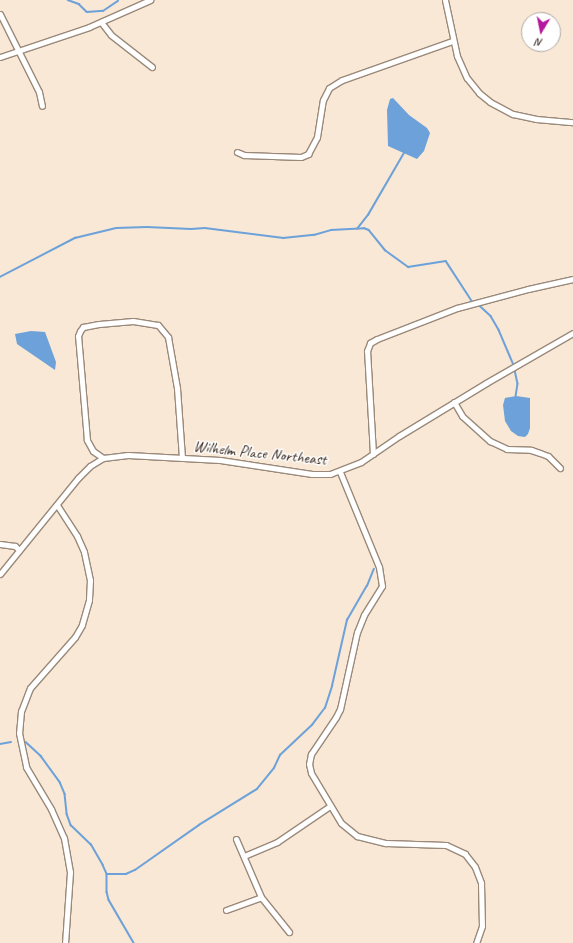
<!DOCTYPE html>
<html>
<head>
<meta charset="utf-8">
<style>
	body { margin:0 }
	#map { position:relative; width:573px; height:943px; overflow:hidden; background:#f8e8d5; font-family:Caveat,sans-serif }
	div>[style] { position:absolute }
	.water>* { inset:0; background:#6da1d9 }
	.stream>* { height:1.5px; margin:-0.75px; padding:0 0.75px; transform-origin:0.75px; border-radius:0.75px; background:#6da1d9 }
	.roads { filter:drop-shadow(1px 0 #9a897a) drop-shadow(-1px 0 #9a897a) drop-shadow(0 1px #9a897a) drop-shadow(0 -1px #9a897a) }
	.minor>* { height:5px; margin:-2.5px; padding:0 2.5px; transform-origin:2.5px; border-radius:2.5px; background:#fff }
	span { translate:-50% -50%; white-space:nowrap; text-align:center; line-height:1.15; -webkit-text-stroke:3px #fff; paint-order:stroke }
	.street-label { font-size:16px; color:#3b2a1e }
	.north { position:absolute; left:521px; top:12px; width:40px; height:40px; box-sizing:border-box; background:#fff; border:1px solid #b1aaa5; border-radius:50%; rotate:190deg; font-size:11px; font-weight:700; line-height:16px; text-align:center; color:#3b2a1e }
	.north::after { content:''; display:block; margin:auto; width:14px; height:18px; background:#b5179e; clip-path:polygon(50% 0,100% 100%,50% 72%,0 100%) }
</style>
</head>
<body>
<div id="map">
	<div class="water">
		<div style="clip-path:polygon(393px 98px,409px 115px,427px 128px,430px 133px,424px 151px,417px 159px,388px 146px,387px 110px,390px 99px)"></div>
		<div style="clip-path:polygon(31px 331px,45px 332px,56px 362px,55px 370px,17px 344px,15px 334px)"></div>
		<div style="clip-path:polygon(516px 396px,530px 398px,530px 428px,528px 434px,525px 437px,518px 436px,511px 431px,505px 421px,503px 405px,505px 398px)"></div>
	</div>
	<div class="stream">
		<div style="left:68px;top:0;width:12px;rotate:20deg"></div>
		<div style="left:79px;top:4px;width:11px;rotate:45deg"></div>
		<div style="left:87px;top:12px;width:16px;rotate:-4deg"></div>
		<div style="left:103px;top:11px;width:18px;rotate:-34deg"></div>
		<div style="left:357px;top:229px;width:18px;rotate:-52deg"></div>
		<div style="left:368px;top:215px;width:72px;rotate:-59.9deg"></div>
		<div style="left:0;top:277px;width:85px;rotate:-27.5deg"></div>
		<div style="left:75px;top:238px;width:42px;rotate:-13.7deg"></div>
		<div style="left:116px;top:228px;width:31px;rotate:-2deg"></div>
		<div style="left:147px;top:227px;width:44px;rotate:2.6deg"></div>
		<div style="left:191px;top:229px;width:14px;rotate:-4deg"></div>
		<div style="left:205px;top:228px;width:79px;rotate:7.3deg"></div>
		<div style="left:283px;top:238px;width:31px;rotate:-6deg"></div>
		<div style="left:314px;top:235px;width:18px;rotate:-16deg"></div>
		<div style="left:331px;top:230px;width:33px;rotate:-3deg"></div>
		<div style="left:364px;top:228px;width:5px;rotate:22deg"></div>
		<div style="left:369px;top:230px;width:26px;rotate:51deg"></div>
		<div style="left:385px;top:250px;width:29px;rotate:36deg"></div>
		<div style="left:408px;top:267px;width:38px;rotate:-9deg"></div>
		<div style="left:446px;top:261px;width:48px;rotate:57deg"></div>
		<div style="left:478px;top:304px;width:18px;rotate:43deg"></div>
		<div style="left:491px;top:316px;width:16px;rotate:60deg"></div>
		<div style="left:499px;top:330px;width:36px;rotate:67deg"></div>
		<div style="left:515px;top:370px;width:14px;rotate:78deg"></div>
		<div style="left:518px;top:384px;width:12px;rotate:99deg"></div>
		<div style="left:26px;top:742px;width:21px;rotate:43deg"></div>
		<div style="left:41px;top:756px;width:32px;rotate:54deg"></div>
		<div style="left:60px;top:782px;width:13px;rotate:67deg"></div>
		<div style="left:65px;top:794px;width:20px;rotate:84deg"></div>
		<div style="left:67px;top:814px;width:12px;rotate:70deg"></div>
		<div style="left:71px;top:825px;width:28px;rotate:44deg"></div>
		<div style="left:91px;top:844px;width:24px;rotate:60deg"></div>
		<div style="left:103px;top:865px;width:10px;rotate:66deg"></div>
		<div style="left:107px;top:874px;width:18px;rotate:90deg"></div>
		<div style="left:107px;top:892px;width:8px;rotate:76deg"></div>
		<div style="left:109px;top:900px;width:50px;rotate:59.8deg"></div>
		<div style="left:0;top:744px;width:11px;rotate:-10deg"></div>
		<div style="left:107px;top:874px;width:19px"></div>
		<div style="left:126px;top:874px;width:10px;rotate:-24deg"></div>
		<div style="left:135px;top:870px;width:78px;rotate:-35.1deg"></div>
		<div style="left:199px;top:825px;width:68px;rotate:-31.8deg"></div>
		<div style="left:257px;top:789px;width:27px;rotate:-51deg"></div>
		<div style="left:274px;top:768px;width:14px;rotate:-65deg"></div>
		<div style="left:280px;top:755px;width:44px;rotate:-43.2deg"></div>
		<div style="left:312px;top:725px;width:21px;rotate:-53deg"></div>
		<div style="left:325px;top:708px;width:23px;rotate:-72deg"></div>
		<div style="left:332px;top:686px;width:68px;rotate:-77.2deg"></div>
		<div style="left:347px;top:620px;width:39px;rotate:-60deg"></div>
		<div style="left:367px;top:586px;width:18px;rotate:-68deg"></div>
	</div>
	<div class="roads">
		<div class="minor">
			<div style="left:445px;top:0;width:57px;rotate:77.9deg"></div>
			<div style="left:457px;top:56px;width:24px;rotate:66deg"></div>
			<div style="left:467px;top:78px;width:19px;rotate:51deg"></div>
			<div style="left:479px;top:93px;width:14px;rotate:39deg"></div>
			<div style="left:490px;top:102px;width:26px;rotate:28deg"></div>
			<div style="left:513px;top:114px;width:24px;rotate:12deg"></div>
			<div style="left:536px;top:119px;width:37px;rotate:5deg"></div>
			<div style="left:0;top:14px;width:87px;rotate:63.4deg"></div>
			<div style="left:39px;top:92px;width:14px;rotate:78deg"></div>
			<div style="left:101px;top:22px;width:16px;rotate:52deg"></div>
			<div style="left:111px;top:35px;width:52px;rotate:38deg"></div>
			<div style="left:0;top:57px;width:94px;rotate:-18.6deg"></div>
			<div style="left:89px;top:27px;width:67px;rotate:-23.9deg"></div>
			<div style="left:237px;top:152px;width:8px;rotate:23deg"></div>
			<div style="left:244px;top:155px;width:57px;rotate:2deg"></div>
			<div style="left:301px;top:157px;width:8px;rotate:-23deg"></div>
			<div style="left:308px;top:154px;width:19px;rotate:-62deg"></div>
			<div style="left:317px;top:137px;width:37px;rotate:-81deg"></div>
			<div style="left:323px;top:100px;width:13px;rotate:-63deg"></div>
			<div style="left:329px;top:88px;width:15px;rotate:-32deg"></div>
			<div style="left:342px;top:80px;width:117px;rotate:-19.5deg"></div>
			<div style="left:454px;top:402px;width:16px;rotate:60deg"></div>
			<div style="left:462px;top:416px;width:38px;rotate:42deg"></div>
			<div style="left:490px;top:441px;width:19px;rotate:25deg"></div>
			<div style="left:507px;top:449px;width:24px;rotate:2deg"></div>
			<div style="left:531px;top:450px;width:9px;rotate:18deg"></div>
			<div style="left:540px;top:453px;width:9px;rotate:21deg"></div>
			<div style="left:548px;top:456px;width:17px;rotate:45deg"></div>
			<div style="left:373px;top:454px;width:103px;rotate:-93.3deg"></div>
			<div style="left:367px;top:351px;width:9px;rotate:-69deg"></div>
			<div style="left:370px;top:343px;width:8px;rotate:-30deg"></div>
			<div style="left:377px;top:339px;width:86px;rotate:-21.2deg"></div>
			<div style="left:457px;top:308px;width:73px;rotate:-15deg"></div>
			<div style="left:528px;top:289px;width:46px;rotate:-12.5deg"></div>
			<div style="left:103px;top:458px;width:12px;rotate:-145deg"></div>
			<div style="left:93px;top:451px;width:13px;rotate:-119deg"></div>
			<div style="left:87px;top:440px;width:104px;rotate:-94.9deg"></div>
			<div style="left:78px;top:336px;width:5px;rotate:-68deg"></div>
			<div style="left:80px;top:331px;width:5px;rotate:-53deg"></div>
			<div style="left:83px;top:327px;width:16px;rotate:-11deg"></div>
			<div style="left:99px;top:324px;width:34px;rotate:-5deg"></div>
			<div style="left:133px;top:321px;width:25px;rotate:9deg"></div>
			<div style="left:158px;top:325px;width:16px;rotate:50deg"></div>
			<div style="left:168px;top:337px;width:52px;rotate:80deg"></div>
			<div style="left:177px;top:388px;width:70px;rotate:85.9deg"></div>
			<div style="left:340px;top:472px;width:103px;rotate:67.7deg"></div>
			<div style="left:379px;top:567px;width:19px;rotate:81deg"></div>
			<div style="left:382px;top:586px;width:34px;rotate:122deg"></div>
			<div style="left:364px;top:615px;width:18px;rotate:112deg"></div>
			<div style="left:357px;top:632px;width:79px;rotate:102.4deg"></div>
			<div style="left:340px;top:709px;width:9px;rotate:117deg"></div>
			<div style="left:336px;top:717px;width:45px;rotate:124deg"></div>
			<div style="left:311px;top:754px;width:10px;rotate:101deg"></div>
			<div style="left:309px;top:764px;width:9px;rotate:77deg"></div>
			<div style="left:311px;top:773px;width:58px;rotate:59deg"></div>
			<div style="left:341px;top:823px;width:21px;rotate:39deg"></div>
			<div style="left:357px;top:836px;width:30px;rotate:14deg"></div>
			<div style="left:386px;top:843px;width:60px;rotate:1.9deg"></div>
			<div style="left:446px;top:845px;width:21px;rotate:25deg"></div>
			<div style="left:465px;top:854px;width:16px;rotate:52deg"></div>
			<div style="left:475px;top:867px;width:17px;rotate:69deg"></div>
			<div style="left:481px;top:883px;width:43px;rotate:88.7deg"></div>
			<div style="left:482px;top:926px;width:18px;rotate:109deg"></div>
			<div style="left:57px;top:505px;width:37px;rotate:57deg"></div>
			<div style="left:77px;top:536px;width:17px;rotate:66deg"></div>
			<div style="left:84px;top:552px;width:29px;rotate:78deg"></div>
			<div style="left:90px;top:580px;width:20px;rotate:93deg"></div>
			<div style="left:89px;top:600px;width:26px;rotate:106deg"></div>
			<div style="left:82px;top:625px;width:14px;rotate:120deg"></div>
			<div style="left:75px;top:637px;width:68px;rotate:131.4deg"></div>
			<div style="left:30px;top:688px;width:25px;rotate:111deg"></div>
			<div style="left:21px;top:711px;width:22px;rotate:95deg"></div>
			<div style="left:19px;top:733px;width:35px;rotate:78deg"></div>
			<div style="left:26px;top:767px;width:49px;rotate:59.2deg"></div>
			<div style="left:51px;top:809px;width:32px;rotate:66deg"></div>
			<div style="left:64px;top:838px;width:35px;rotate:80deg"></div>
			<div style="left:70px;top:872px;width:71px;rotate:94deg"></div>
			<div style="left:0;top:544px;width:15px;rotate:8deg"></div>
			<div style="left:15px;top:546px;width:6px;rotate:45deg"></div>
			<div style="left:0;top:574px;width:124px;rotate:-50.9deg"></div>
			<div style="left:78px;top:478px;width:17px;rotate:-45deg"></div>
			<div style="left:90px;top:466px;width:15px;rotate:-32deg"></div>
			<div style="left:103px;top:458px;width:25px;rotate:-7deg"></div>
			<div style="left:128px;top:455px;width:92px;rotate:3.1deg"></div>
			<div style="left:220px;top:460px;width:93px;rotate:8.7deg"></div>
			<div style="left:312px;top:474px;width:18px"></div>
			<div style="left:330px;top:474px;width:33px;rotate:-21deg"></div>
			<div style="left:361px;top:462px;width:46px;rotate:-34.4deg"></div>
			<div style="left:399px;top:436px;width:102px;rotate:-31.3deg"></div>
			<div style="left:486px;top:383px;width:100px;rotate:-29.9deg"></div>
			<div style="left:236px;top:839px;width:63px;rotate:66.7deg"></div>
			<div style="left:261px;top:897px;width:45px;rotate:51.3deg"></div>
			<div style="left:244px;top:856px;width:36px;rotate:-23deg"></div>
			<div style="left:277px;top:842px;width:64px;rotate:-34.2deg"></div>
			<div style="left:226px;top:910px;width:37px;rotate:-20deg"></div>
		</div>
	</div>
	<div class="street-label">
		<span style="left:260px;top:453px;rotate:6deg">Wilhelm Place Northeast</span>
	</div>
	<div class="north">N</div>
</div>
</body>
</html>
